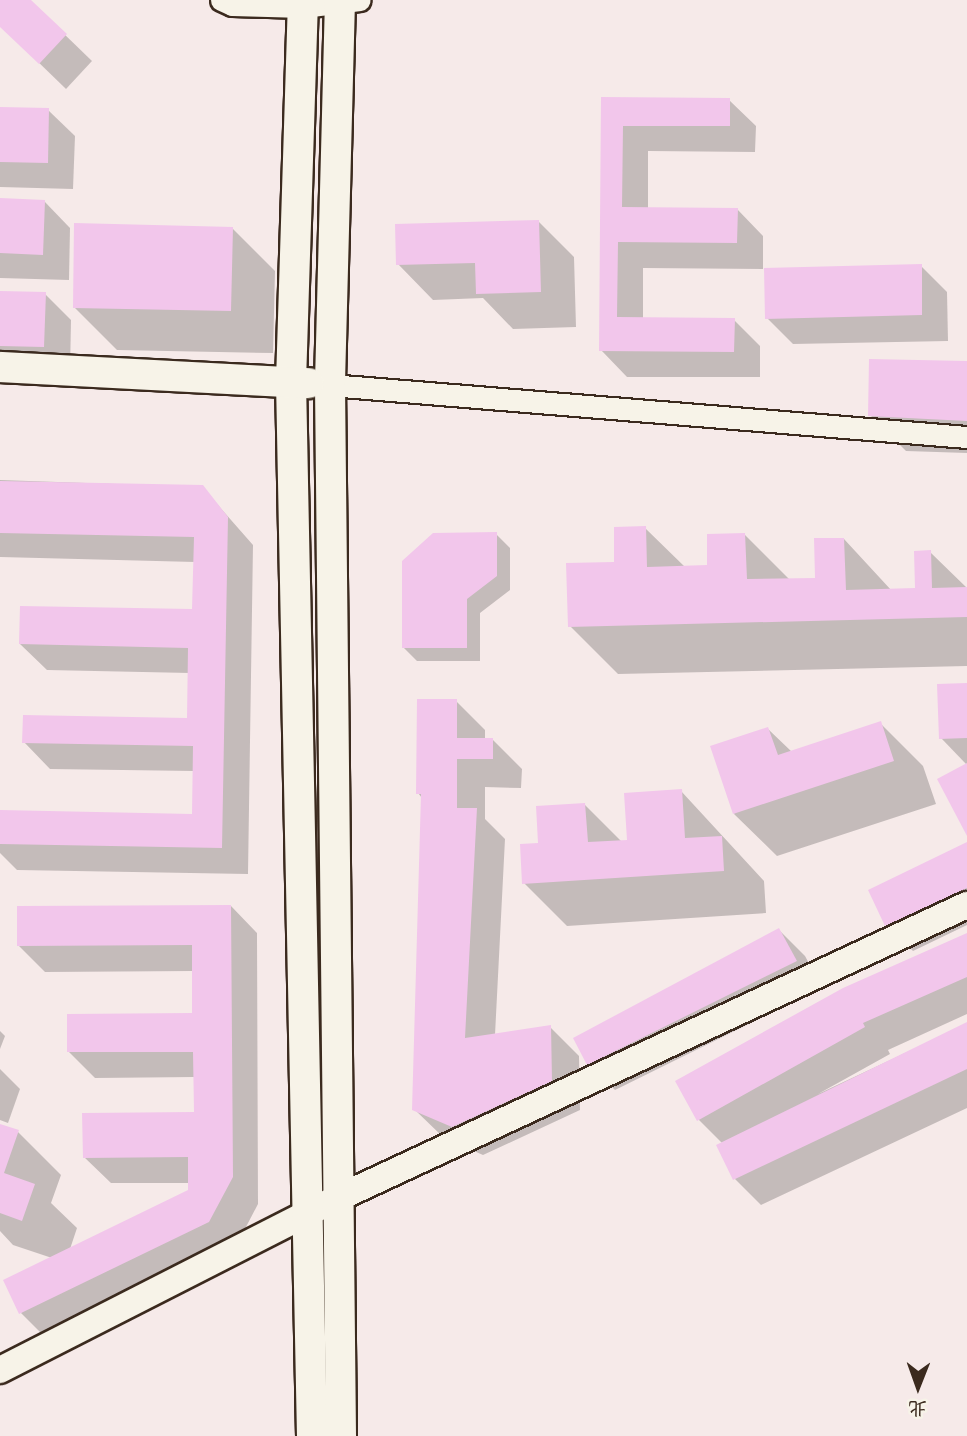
<!DOCTYPE html>
<html>
<head>
<meta charset="utf-8">
<style>
	body { margin:0 }
	#map { position:relative; width:967px; height:1436px; overflow:hidden; background:#f6eae9; font-family:Itim,"LXGW WenKai TC",sans-serif }
	div>[style] { position:absolute }
	.shadow>* { inset:0; background:#0003 }
	.building>* { inset:0; background:#f2c6eb }
	.roads { filter:drop-shadow(2px 0 #3b2a1e) drop-shadow(-2px 0 #3b2a1e) drop-shadow(0 2px #3b2a1e) drop-shadow(0 -2px #3b2a1e) }
	.minor>* { height:21px; margin:-10.5px; padding:0 10.5px; transform-origin:10.5px; border-radius:10.5px; background:#f7f3e8 }
	.tertiary>* { height:26px; margin:-13px; padding:0 13px; transform-origin:13px; border-radius:13px; background:#f7f3e8 }
	.secondary>* { height:30px; margin:-15px; padding:0 15px; transform-origin:15px; border-radius:15px; background:#f7f3e8 }
	span { translate:-50% -50%; white-space:nowrap; text-align:center; line-height:1.15; -webkit-text-stroke:7px #f7f3e8; paint-order:stroke }
	.north { position:absolute; left:883px; top:1352px; width:70px; height:70px; -webkit-text-stroke:5px #f7f3e8; paint-order:stroke; rotate:181deg; font-size:19px; font-weight:700; line-height:28px; text-align:center; color:#3b2a1e }
	.north::after { content:''; display:block; margin:auto; width:24px; height:32px; background:#3b2a1e; clip-path:polygon(50% 0,100% 100%,50% 72%,0 100%) }
</style>
</head>
<body>
<div id="map">
	<div class="shadow">
		<div style="clip-path:polygon(0 0,29px 0,92px 61px,66px 89px,0 25px)"></div>
		<div style="clip-path:polygon(602px 99px,729px 100px,756px 126px,755px 152px,648px 151px,648px 209px,737px 209px,763px 236px,763px 269px,643px 268px,643px 319px,734px 320px,760px 346px,760px 377px,627px 377px,601px 350px)"></div>
		<div style="clip-path:polygon(0 109px,48px 110px,75px 136px,73px 189px,0 187px)"></div>
		<div style="clip-path:polygon(0 200px,44px 201px,70px 228px,69px 280px,0 278px)"></div>
		<div style="clip-path:polygon(539px 222px,574px 257px,576px 327px,513px 329px,483px 298px,433px 300px,398px 264px)"></div>
		<div style="clip-path:polygon(232px 228px,275px 271px,273px 353px,117px 350px,74px 307px)"></div>
		<div style="clip-path:polygon(921px 266px,947px 292px,948px 341px,793px 344px,767px 318px)"></div>
		<div style="clip-path:polygon(0 293px,45px 294px,71px 320px,70px 372px,0 371px)"></div>
		<div style="clip-path:polygon(967px 362px,967px 453px,906px 451px,870px 415px)"></div>
		<div style="clip-path:polygon(0 480px,202px 487px,253px 545px,248px 874px,17px 870px,0 853px,0 812px,194px 815px,194px 771px,50px 769px,24px 742px,189px 720px,190px 673px,47px 670px,20px 644px,194px 611px,195px 562px,0 557px)"></div>
		<div style="clip-path:polygon(645px 528px,685px 567px,709px 567px,745px 535px,790px 580px,817px 579px,844px 539px,892px 591px,916px 590px,930px 552px,967px 588px,967px 666px,618px 674px,570px 626px)"></div>
		<div style="clip-path:polygon(496px 534px,510px 548px,510px 590px,480px 613px,480px 661px,417px 661px,403px 647px)"></div>
		<div style="clip-path:polygon(967px 684px,967px 765px,941px 738px)"></div>
		<div style="clip-path:polygon(456px 701px,485px 730px,485px 740px,493px 740px,522px 769px,521px 788px,485px 787px,485px 819px,505px 839px,495px 1035px,550px 1027px,579px 1056px,580px 1110px,483px 1155px,444px 1138px,414px 1109px,422px 798px,418px 793px)"></div>
		<div style="clip-path:polygon(880px 723px,923px 766px,936px 804px,777px 856px,734px 814px,768px 729px,792px 752px)"></div>
		<div style="clip-path:polygon(681px 791px,764px 881px,766px 913px,567px 926px,524px 883px,540px 844px,584px 804px,622px 842px,629px 841px)"></div>
		<div style="clip-path:polygon(967px 844px,967px 925px,913px 951px,887px 925px)"></div>
		<div style="clip-path:polygon(231px 906px,257px 933px,258px 1204px,235px 1248px,47px 1339px,21px 1313px,52px 1258px,13px 1245px,0 1231px,0 1125px,18px 1132px,61px 1175px,51px 1203px,77px 1228px,70px 1249px,190px 1191px,190px 1183px,111px 1183px,84px 1157px,195px 1114px,195px 1077px,95px 1078px,69px 1052px,194px 1015px,194px 971px,45px 972px,19px 946px)"></div>
		<div style="clip-path:polygon(779px 930px,805px 956px,822px 988px,615px 1090px,588px 1064px)"></div>
		<div style="clip-path:polygon(967px 935px,967px 1014px,888px 1050px,890px 1054px,818px 1094px,967px 1024px,967px 1108px,761px 1205px,735px 1179px,723px 1144px,698px 1119px)"></div>
		<div style="clip-path:polygon(0 1031px,5px 1036px,0 1049px)"></div>
		<div style="clip-path:polygon(0 1069px,20px 1089px,8px 1123px,0 1120px)"></div>
	</div>
	<div class="building">
		<div style="clip-path:polygon(0 0,31px 0,67px 34px,39px 64px,0 27px)"></div>
		<div style="clip-path:polygon(601px 97px,730px 98px,730px 126px,623px 126px,622px 207px,738px 208px,737px 243px,618px 242px,617px 317px,735px 318px,734px 352px,599px 351px)"></div>
		<div style="clip-path:polygon(0 107px,49px 108px,48px 163px,0 162px)"></div>
		<div style="clip-path:polygon(0 198px,45px 200px,43px 255px,0 253px)"></div>
		<div style="clip-path:polygon(539px 220px,541px 292px,476px 294px,475px 263px,396px 265px,395px 224px)"></div>
		<div style="clip-path:polygon(74px 223px,233px 227px,231px 311px,73px 308px)"></div>
		<div style="clip-path:polygon(922px 264px,922px 315px,765px 319px,764px 268px)"></div>
		<div style="clip-path:polygon(0 291px,46px 292px,44px 347px,0 346px)"></div>
		<div style="clip-path:polygon(869px 359px,967px 361px,967px 421px,868px 416px)"></div>
		<div style="clip-path:polygon(0 481px,203px 485px,228px 517px,222px 848px,0 844px,0 810px,192px 814px,193px 746px,22px 743px,23px 715px,187px 718px,188px 648px,19px 644px,20px 606px,192px 609px,194px 537px,0 533px)"></div>
		<div style="clip-path:polygon(646px 526px,647px 567px,707px 565px,707px 534px,745px 533px,747px 579px,815px 578px,814px 538px,844px 538px,846px 590px,915px 588px,914px 551px,931px 550px,932px 588px,967px 587px,967px 617px,568px 627px,566px 563px,614px 562px,614px 527px)"></div>
		<div style="clip-path:polygon(497px 532px,497px 576px,467px 599px,467px 648px,402px 648px,402px 561px,433px 533px)"></div>
		<div style="clip-path:polygon(967px 683px,967px 738px,939px 739px,937px 684px)"></div>
		<div style="clip-path:polygon(417px 699px,457px 699px,457px 738px,493px 738px,493px 759px,457px 759px,457px 808px,477px 808px,465px 1038px,551px 1025px,552px 1081px,452px 1127px,412px 1110px,421px 794px,416px 794px)"></div>
		<div style="clip-path:polygon(881px 721px,894px 761px,733px 814px,710px 746px,768px 727px,778px 755px)"></div>
		<div style="clip-path:polygon(967px 763px,967px 836px,937px 779px)"></div>
		<div style="clip-path:polygon(682px 789px,685px 838px,722px 836px,724px 871px,522px 884px,520px 844px,538px 843px,536px 806px,585px 803px,588px 842px,627px 840px,624px 793px)"></div>
		<div style="clip-path:polygon(967px 842px,967px 888px,885px 926px,868px 890px)"></div>
		<div style="clip-path:polygon(231px 905px,233px 1177px,209px 1222px,19px 1314px,3px 1280px,188px 1190px,188px 1157px,83px 1158px,82px 1113px,194px 1112px,193px 1052px,67px 1052px,67px 1014px,192px 1013px,192px 945px,17px 946px,17px 906px)"></div>
		<div style="clip-path:polygon(779px 928px,797px 961px,587px 1065px,573px 1038px)"></div>
		<div style="clip-path:polygon(967px 933px,967px 977px,863px 1023px,865px 1027px,697px 1121px,675px 1081px,843px 988px)"></div>
		<div style="clip-path:polygon(967px 1022px,967px 1069px,733px 1180px,716px 1145px)"></div>
		<div style="clip-path:polygon(0 1124px,19px 1130px,4px 1173px,35px 1184px,22px 1221px,0 1213px)"></div>
	</div>
	<div class="roads">
		<div class="minor">
			<div style="left:221px;top:0;width:12px;rotate:24deg"></div>
			<div style="left:232px;top:5px;width:71px;rotate:1.6deg"></div>
			<div style="left:303px;top:7px;width:57px;rotate:-7deg"></div>
			<div style="left:330px;top:385px;width:639px;rotate:4.67deg"></div>
		</div>
		<div class="tertiary">
			<div style="left:0;top:1370px;width:379px;rotate:-27deg"></div>
			<div style="left:338px;top:1198px;width:694px;rotate:-24.98deg"></div>
		</div>
		<div class="secondary">
			<div style="left:303px;top:0;width:381px;rotate:91.8deg"></div>
			<div style="left:291px;top:381px;width:1055px;rotate:88.86deg"></div>
			<div style="left:340px;top:0;width:385px;rotate:91.5deg"></div>
			<div style="left:330px;top:385px;width:1051px;rotate:89.4deg"></div>
			<div style="left:0;top:367px;width:309px;rotate:3deg"></div>
		</div>
	</div>
	<div class="north">北</div>
</div>
</body>
</html>
